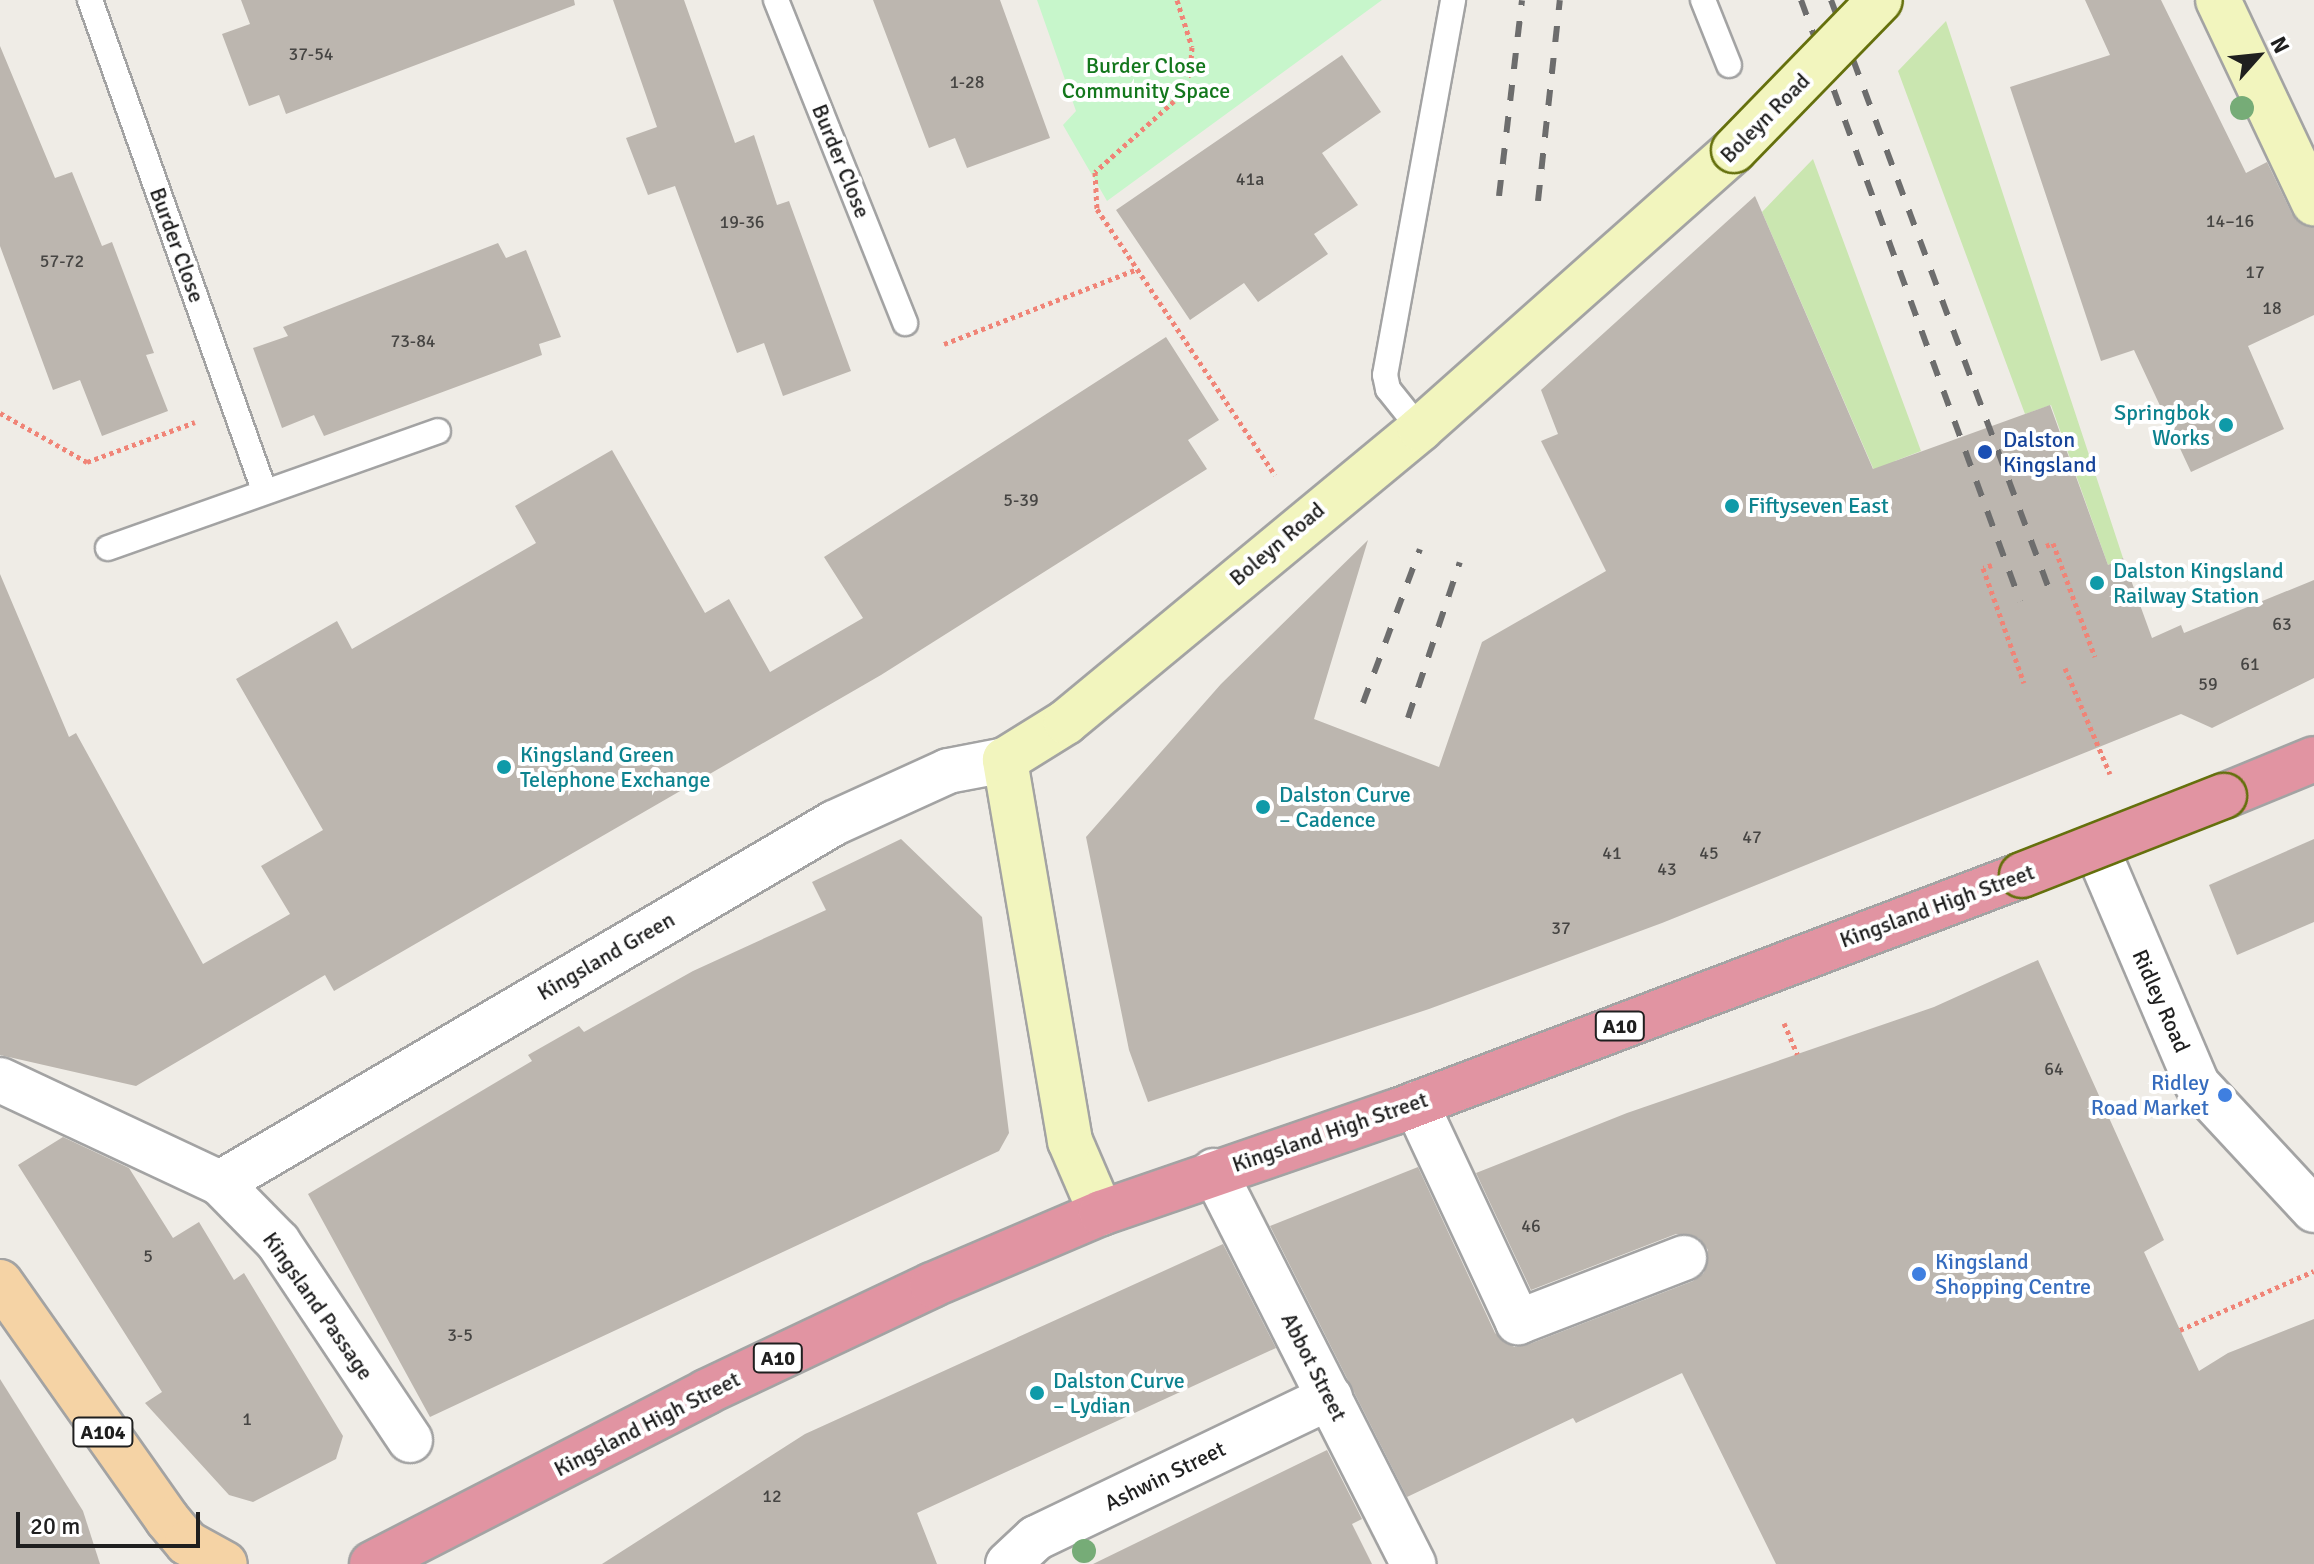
<!DOCTYPE html>
<html>
<head>
<meta charset="utf-8">
<style>
	body { margin:0 }
	#map { position:relative; width:2314px; height:1564px; overflow:hidden; background:#efece6; font-family:Signika,sans-serif }
	div>[style] { position:absolute }
	.grass>* { inset:0; background:#cae6b0 }
	.park>* { inset:0; background:#c7f6cb }
	.building>* { inset:0; background:#bcb6af }
	.path>* { height:5px; margin-top:-2.5px; transform-origin:0; background:repeating-linear-gradient(90deg,#f08477 0 4px,transparent 0 8px) }
	.roads { filter:drop-shadow(2px 0 #a3a3a3) drop-shadow(-2px 0 #a3a3a3) drop-shadow(0 2px #a3a3a3) drop-shadow(0 -2px #a3a3a3) }
	.lane>* { height:24px; margin:-12px; padding:0 12px; transform-origin:12px; border-radius:12px; background:#fff }
	.street>* { height:44px; margin:-22px; padding:0 22px; transform-origin:22px; border-radius:22px; background:#fff }
	.secondary>* { height:44px; margin:-22px; padding:0 22px; transform-origin:22px; border-radius:22px; background:#f2f5be }
	.primary>* { height:44px; margin:-22px; padding:0 22px; transform-origin:22px; border-radius:22px; background:#f5d3a5 }
	.highway>* { height:44px; margin:-22px; padding:0 22px; transform-origin:22px; border-radius:22px; background:#e194a2 }
	.rail>* { height:6px; margin-top:-3px; transform-origin:0; background:repeating-linear-gradient(90deg,#6d6d6d 0 16px,transparent 0 32px) }
	.bridges { filter:drop-shadow(2px 0 #65700d) drop-shadow(-2px 0 #65700d) drop-shadow(0 2px #65700d) drop-shadow(0 -2px #65700d) }
	.secondary-bridge>* { height:44px; margin:-22px; padding:0 22px; transform-origin:22px; border-radius:22px; background:#f2f5be }
	.highway-bridge>* { height:44px; margin:-22px; padding:0 22px; transform-origin:22px; border-radius:22px; background:#e194a2 }
	.trees>* { width:24px; height:24px; margin:-12px; border-radius:50%; background:#76ac77 }
	.dots>* { width:22px; height:22px; translate:-50% -50%; box-sizing:border-box; border:4px solid #fff; border-radius:50% }
	span { translate:-50% -50%; white-space:nowrap; text-align:center; line-height:1.15; -webkit-text-stroke:8px #fff; paint-order:stroke }
	.number-label { font-size:18px; color:#464543 }
	.number-label span { -webkit-text-stroke-width:0 }
	.shield-label span { padding:2px 6px; background:#fff; border:2px solid; border-radius:6px; -webkit-text-stroke-width:0 }
	.shield-label { font-size:20px; color:#1f1f1f; font-weight:700 }
	.park-label { font-size:22px; color:#13771c }
	.street-label { font-size:22px; color:#1f1f1f }
	.culture-label { font-size:22px; color:#0d838f }
	.right { translate:-100% -50%; text-align:right }
	.left { translate:0 -50%; text-align:left }
	.transit-label { font-size:22px; color:#164399 }
	.shop-label { font-size:22px; color:#366cbe }
	.north { position:absolute; left:2218px; top:16px; width:80px; height:80px; -webkit-text-stroke:6px #fff; paint-order:stroke; rotate:63deg; font-size:22px; font-weight:700; line-height:32px; text-align:center; color:#1f1f1f }
	.north::after { content:''; display:block; margin:auto; width:28px; height:36px; background:#1f1f1f; clip-path:polygon(50% 0,100% 100%,50% 72%,0 100%) }
	.scale { position:absolute; left:16px; top:1512px; width:184px; height:36px; box-sizing:border-box; border:4px solid #1f1f1f; border-top:0; padding-left:10px; font-size:24px; line-height:28px; white-space:nowrap; color:#1f1f1f; -webkit-text-stroke:6px #fff; paint-order:stroke }
</style>
</head>
<body>
<div id="map">
	<div class="grass">
		<div style="clip-path:polygon(1946px 21px,2123px 558px,2108px 565px,2051px 405px,2025px 414px,1898px 71px)"></div>
		<div style="clip-path:polygon(1813px 159px,1921px 451px,1895px 461px,1935px 611px,1762px 212px)"></div>
	</div>
	<div class="park">
		<div style="clip-path:polygon(1037px 0,1382px 0,1107px 201px,1063px 125px,1076px 111px)"></div>
	</div>
	<div class="building">
		<div style="clip-path:polygon(241px 0,574px 0,575px 5px,286px 114px,279px 95px,249px 106px,222px 34px,250px 24px)"></div>
		<div style="clip-path:polygon(613px 0,684px 0,735px 143px,754px 135px,777px 205px,789px 201px,851px 371px,783px 396px,764px 343px,737px 353px,675px 186px,648px 195px,626px 138px,657px 127px)"></div>
		<div style="clip-path:polygon(873px 0,1000px 0,1050px 138px,967px 168px,955px 138px,929px 148px)"></div>
		<div style="clip-path:polygon(2085px 0,2161px 0,2246px 173px,2267px 162px,2292px 214px,2314px 228px,2314px 315px,2248px 346px,2284px 429px,2191px 472px,2134px 350px,2101px 361px,2010px 87px,2110px 55px)"></div>
		<div style="clip-path:polygon(0 46px,55px 178px,72px 172px,102px 246px,112px 242px,154px 353px,146px 355px,168px 411px,102px 436px,80px 380px,53px 390px,0 246px)"></div>
		<div style="clip-path:polygon(1342px 55px,1381px 112px,1322px 153px,1358px 205px,1314px 234px,1328px 254px,1258px 302px,1244px 283px,1190px 320px,1116px 210px)"></div>
		<div style="clip-path:polygon(1755px 196px,1873px 469px,2050px 405px,2108px 565px,2123px 558px,2152px 638px,2181px 625px,2184px 633px,2314px 580px,2314px 678px,2212px 728px,2181px 714px,1662px 923px,1429px 1009px,1148px 1102px,1129px 1050px,1086px 837px,1221px 684px,1368px 540px,1314px 719px,1439px 767px,1482px 642px,1606px 571px,1541px 441px,1558px 434px,1541px 390px)"></div>
		<div style="clip-path:polygon(498px 243px,506px 258px,526px 250px,561px 337px,539px 344px,542px 355px,324px 436px,314px 415px,282px 428px,253px 348px,288px 336px,283px 327px)"></div>
		<div style="clip-path:polygon(1166px 337px,1219px 420px,1188px 440px,1207px 469px,881px 675px,334px 991px,325px 975px,136px 1086px,0 1055px,0 574px,69px 737px,76px 733px,203px 964px,290px 914px,261px 866px,323px 830px,236px 679px,337px 621px,352px 649px,536px 543px,515px 506px,612px 450px,705px 613px,729px 599px,770px 672px,863px 618px,824px 557px)"></div>
		<div style="clip-path:polygon(901px 839px,982px 917px,1009px 1133px,999px 1151px,430px 1417px,308px 1194px,532px 1061px,528px 1055px,579px 1026px,584px 1032px,693px 971px,826px 910px,812px 882px)"></div>
		<div style="clip-path:polygon(2314px 839px,2314px 922px,2237px 955px,2209px 885px)"></div>
		<div style="clip-path:polygon(2038px 960px,2164px 1240px,2144px 1252px,2199px 1371px,2228px 1353px,2314px 1319px,2314px 1564px,1776px 1564px,1682px 1373px,1576px 1423px,1573px 1418px,1407px 1497px,1270px 1226px,1418px 1167px,1495px 1333px,1514px 1347px,1527px 1345px,1693px 1281px,1704px 1273px,1708px 1250px,1699px 1238px,1676px 1234px,1531px 1290px,1476px 1173px,1627px 1113px,1934px 1007px)"></div>
		<div style="clip-path:polygon(63px 1137px,129px 1168px,173px 1238px,199px 1222px,234px 1280px,244px 1273px,343px 1436px,336px 1459px,253px 1502px,229px 1495px,145px 1403px,162px 1392px,18px 1165px)"></div>
		<div style="clip-path:polygon(1223px 1244px,1276px 1348px,917px 1513px,937px 1564px,602px 1564px,805px 1434px)"></div>
		<div style="clip-path:polygon(0 1379px,83px 1511px,100px 1564px,0 1564px)"></div>
		<div style="clip-path:polygon(1327px 1450px,1362px 1519px,1352px 1524px,1372px 1564px,1093px 1564px)"></div>
	</div>
	<div class="path">
		<div style="left:1177px;top:0;width:49px;rotate:72.3deg"></div>
		<div style="left:1192px;top:47px;width:26px;rotate:94deg"></div>
		<div style="left:1190px;top:73px;width:32px;rotate:120deg"></div>
		<div style="left:1174px;top:101px;width:106px;rotate:138.1deg"></div>
		<div style="left:1095px;top:172px;width:37px;rotate:87deg"></div>
		<div style="left:1097px;top:209px;width:320px;rotate:56.2deg"></div>
		<div style="left:944px;top:344px;width:207px;rotate:-21.2deg"></div>
		<div style="left:0;top:413px;width:100px;rotate:29.4deg"></div>
		<div style="left:87px;top:462px;width:115px;rotate:-20.3deg"></div>
		<div style="left:2046px;top:546px;width:8px;rotate:-23deg"></div>
		<div style="left:2053px;top:543px;width:121px;rotate:69.8deg"></div>
		<div style="left:1992px;top:565px;width:9px;rotate:162deg"></div>
		<div style="left:1983px;top:568px;width:122px;rotate:70.4deg"></div>
		<div style="left:2065px;top:668px;width:115px;rotate:67deg"></div>
		<div style="left:1784px;top:1023px;width:34px;rotate:67deg"></div>
		<div style="left:2180px;top:1330px;width:146px;rotate:-23.8deg"></div>
	</div>
	<div class="roads">
		<div class="lane">
			<div style="left:90px;top:0;width:520px;rotate:70.45deg"></div>
			<div style="left:776px;top:0;width:348px;rotate:68.2deg"></div>
			<div style="left:1703px;top:0;width:70px;rotate:68.2deg"></div>
			<div style="left:1420px;top:429px;width:51px;rotate:-128.7deg"></div>
			<div style="left:1388px;top:389px;width:14px;rotate:-102deg"></div>
			<div style="left:1385px;top:375px;width:381px;rotate:-79.7deg"></div>
			<div style="left:108px;top:548px;width:350px;rotate:-19.5deg"></div>
		</div>
		<div class="street">
			<div style="left:2096px;top:847px;width:258px;rotate:66.9deg"></div>
			<div style="left:2197px;top:1084px;width:172px;rotate:47.1deg"></div>
			<div style="left:0;top:1080px;width:243px;rotate:25.1deg"></div>
			<div style="left:220px;top:1183px;width:83px;rotate:45.5deg"></div>
			<div style="left:278px;top:1242px;width:238px;rotate:56.3deg"></div>
			<div style="left:1416px;top:1104px;width:241px;rotate:64.9deg"></div>
			<div style="left:1518px;top:1322px;width:178px;rotate:-21.1deg"></div>
			<div style="left:1214px;top:1171px;width:441px;rotate:63.1deg"></div>
			<div style="left:220px;top:1183px;width:712px;rotate:-30.38deg"></div>
			<div style="left:834px;top:823px;width:125px;rotate:-24.5deg"></div>
			<div style="left:948px;top:771px;width:58px;rotate:-10.9deg"></div>
			<div style="left:1008px;top:1564px;width:38px;rotate:-43deg"></div>
			<div style="left:1036px;top:1538px;width:326px;rotate:-25.6deg"></div>
		</div>
		<div class="secondary">
			<div style="left:2218px;top:0;width:225px;rotate:64.7deg"></div>
			<div style="left:1101px;top:1213px;width:78px;rotate:-113.3deg"></div>
			<div style="left:1070px;top:1141px;width:387px;rotate:-99.7deg"></div>
			<div style="left:1005px;top:760px;width:72px;rotate:-31.9deg"></div>
			<div style="left:1066px;top:722px;width:460px;rotate:-39.6deg"></div>
			<div style="left:1420px;top:429px;width:420px;rotate:-41.6deg"></div>
		</div>
		<div class="primary">
			<div style="left:0;top:1282px;width:290px;rotate:54.8deg"></div>
			<div style="left:167px;top:1519px;width:31px;rotate:50deg"></div>
			<div style="left:187px;top:1543px;width:43px;rotate:28.9deg"></div>
		</div>
		<div class="highway">
			<div style="left:2224px;top:796px;width:97px;rotate:-22.3deg"></div>
			<div style="left:372px;top:1564px;width:376px;rotate:-27.2deg"></div>
			<div style="left:706px;top:1392px;width:250px;rotate:-25.3deg"></div>
			<div style="left:932px;top:1285px;width:184px;rotate:-23.1deg"></div>
			<div style="left:1101px;top:1213px;width:311px;rotate:-19deg"></div>
			<div style="left:1395px;top:1112px;width:670px;rotate:-20.71deg"></div>
		</div>
	</div>
	<div class="rail">
		<div style="left:1801px;top:0;width:640px;rotate:69.98deg"></div>
		<div style="left:1831px;top:0;width:628px;rotate:69.69deg"></div>
		<div style="left:1499px;top:196px;width:197px;rotate:-83.3deg"></div>
		<div style="left:1538px;top:201px;width:202px;rotate:-83.8deg"></div>
		<div style="left:1363px;top:703px;width:164px;rotate:-69.7deg"></div>
		<div style="left:1408px;top:718px;width:164px;rotate:-71.6deg"></div>
	</div>
	<div class="bridges">
		<div class="secondary-bridge">
			<div style="left:1734px;top:150px;width:209px;rotate:-45.8deg"></div>
		</div>
		<div class="highway-bridge">
			<div style="left:2022px;top:875px;width:217px;rotate:-21.4deg"></div>
		</div>
	</div>
	<div class="trees">
		<div style="left:2242px;top:108px"></div>
		<div style="left:1084px;top:1551px"></div>
	</div>
	<div class="dots">
		<div style="left:2226px;top:425px;background:#0f9aa8"></div>
		<div style="left:1985px;top:452px;background:#1a4fb4"></div>
		<div style="left:1732px;top:506px;background:#0f9aa8"></div>
		<div style="left:2097px;top:583px;background:#0f9aa8"></div>
		<div style="left:504px;top:767px;background:#0f9aa8"></div>
		<div style="left:1263px;top:807px;background:#0f9aa8"></div>
		<div style="left:2225px;top:1095px;background:#3f7fe0"></div>
		<div style="left:1919px;top:1274px;background:#3f7fe0"></div>
		<div style="left:1037px;top:1393px;background:#0f9aa8"></div>
	</div>
	<div class="number-label">
		<span style="left:311px;top:54px">37-54</span>
		<span style="left:967px;top:82px">1-28</span>
		<span style="left:1250px;top:179px">41a</span>
		<span style="left:2230px;top:221px">14–16</span>
		<span style="left:742px;top:222px">19-36</span>
		<span style="left:62px;top:261px">57-72</span>
		<span style="left:2255px;top:272px">17</span>
		<span style="left:2272px;top:308px">18</span>
		<span style="left:413px;top:341px">73-84</span>
		<span style="left:1021px;top:500px">5-39</span>
		<span style="left:2282px;top:624px">63</span>
		<span style="left:2250px;top:664px">61</span>
		<span style="left:2208px;top:684px">59</span>
		<span style="left:1752px;top:837px">47</span>
		<span style="left:1612px;top:853px">41</span>
		<span style="left:1709px;top:853px">45</span>
		<span style="left:1667px;top:869px">43</span>
		<span style="left:1561px;top:928px">37</span>
		<span style="left:2054px;top:1069px">64</span>
		<span style="left:1531px;top:1226px">46</span>
		<span style="left:148px;top:1256px">5</span>
		<span style="left:460px;top:1335px">3-5</span>
		<span style="left:247px;top:1419px">1</span>
		<span style="left:772px;top:1496px">12</span>
	</div>
	<div class="shield-label">
		<span style="left:1620px;top:1026px">A10</span>
		<span style="left:778px;top:1358px">A10</span>
		<span style="left:103px;top:1432px">A104</span>
	</div>
	<div class="park-label">
		<span style="left:1146px;top:78px">Burder Close<br>Community Space</span>
	</div>
	<div class="street-label">
		<span style="left:1765px;top:118px;rotate:-45deg">Boleyn Road</span>
		<span style="left:841px;top:161px;rotate:68deg">Burder Close</span>
		<span style="left:177px;top:245px;rotate:70deg">Burder Close</span>
		<span style="left:1277px;top:544px;rotate:-40deg">Boleyn Road</span>
		<span style="left:1937px;top:906px;rotate:-20deg">Kingsland High Street</span>
		<span style="left:606px;top:956px;rotate:-30deg">Kingsland Green</span>
		<span style="left:2161px;top:1001px;rotate:66deg">Ridley Road</span>
		<span style="left:1330px;top:1132px;rotate:-19deg">Kingsland High Street</span>
		<span style="left:318px;top:1306px;rotate:55deg">Kingsland Passage</span>
		<span style="left:1314px;top:1367px;rotate:63deg">Abbot Street</span>
		<span style="left:647px;top:1424px;rotate:-27deg">Kingsland High Street</span>
		<span style="left:1165px;top:1476px;rotate:-26deg">Ashwin Street</span>
	</div>
	<div class="culture-label">
		<span class="right" style="left:2210px;top:425px">Springbok<br>Works</span>
		<span class="left" style="left:1748px;top:506px">Fiftyseven East</span>
		<span class="left" style="left:2113px;top:583px">Dalston Kingsland<br>Railway Station</span>
		<span class="left" style="left:520px;top:767px">Kingsland Green<br>Telephone Exchange</span>
		<span class="left" style="left:1279px;top:807px">Dalston Curve<br>– Cadence</span>
		<span class="left" style="left:1053px;top:1393px">Dalston Curve<br>– Lydian</span>
	</div>
	<div class="transit-label">
		<span class="left" style="left:2003px;top:452px">Dalston<br>Kingsland</span>
	</div>
	<div class="shop-label">
		<span class="right" style="left:2209px;top:1095px">Ridley<br>Road Market</span>
		<span class="left" style="left:1935px;top:1274px">Kingsland<br>Shopping Centre</span>
	</div>
	<div class="north">N</div>
	<div class="scale">20 m</div>
</div>
</body>
</html>
